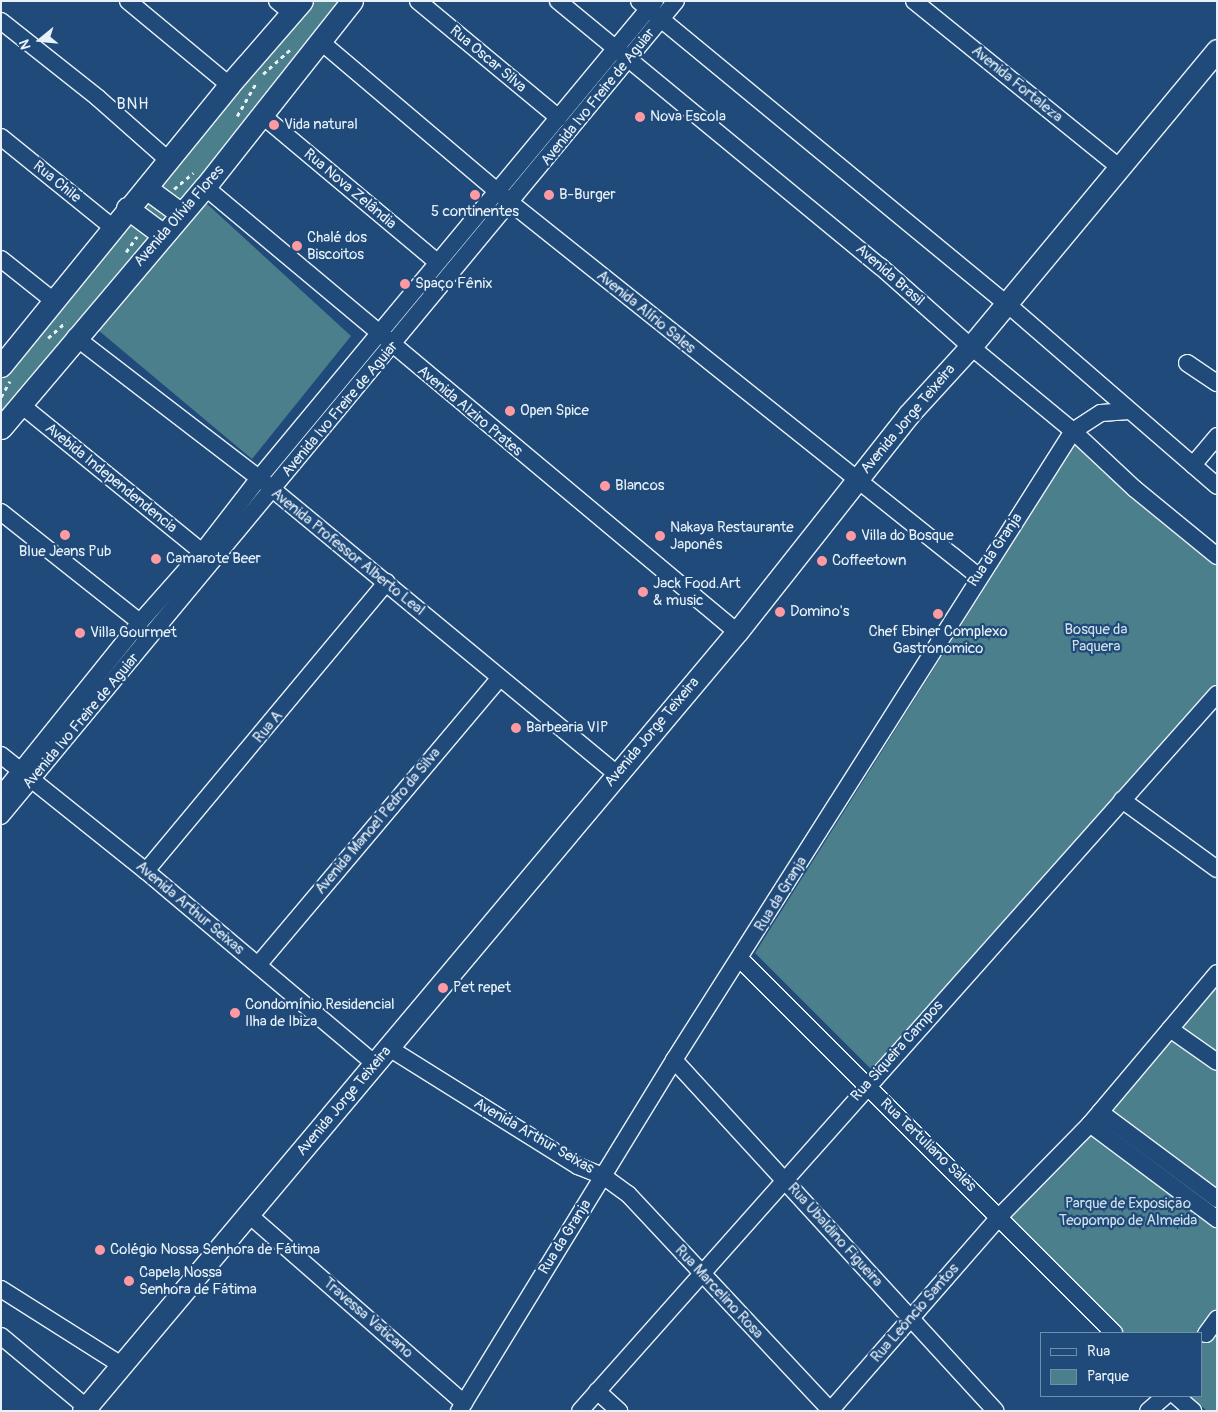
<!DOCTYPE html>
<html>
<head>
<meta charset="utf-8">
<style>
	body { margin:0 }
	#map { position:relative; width:1218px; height:1412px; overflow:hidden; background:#1f4a7a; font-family:Pangolin,sans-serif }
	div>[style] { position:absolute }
	.green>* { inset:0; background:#4b7f8c }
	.path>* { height:2.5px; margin-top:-1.25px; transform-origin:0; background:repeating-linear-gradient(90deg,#e8f1f8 0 4px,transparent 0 8px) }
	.roads { filter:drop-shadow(1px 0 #e8f1f8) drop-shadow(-1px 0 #e8f1f8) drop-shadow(0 1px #e8f1f8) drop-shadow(0 -1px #e8f1f8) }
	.minor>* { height:16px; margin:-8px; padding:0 8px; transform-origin:8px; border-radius:8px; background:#1f4a7a }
	.major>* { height:21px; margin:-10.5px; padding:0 10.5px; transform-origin:10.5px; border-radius:10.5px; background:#1f4a7a }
	.dots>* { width:14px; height:14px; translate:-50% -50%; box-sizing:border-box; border:2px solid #1f4a7a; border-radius:50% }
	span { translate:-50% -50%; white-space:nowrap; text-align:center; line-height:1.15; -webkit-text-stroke:4.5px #1f4a7a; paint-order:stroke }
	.street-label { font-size:15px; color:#e8f1f8 }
	.poi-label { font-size:15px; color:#e8f1f8 }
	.left { translate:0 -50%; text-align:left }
	.park-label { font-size:15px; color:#d0e0e8 }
	.neighbourhood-label { font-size:16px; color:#e8f1f8; letter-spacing:1px }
	.frame { position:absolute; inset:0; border:2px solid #e8f1f8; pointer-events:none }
	.legend { position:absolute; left:1040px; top:1332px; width:162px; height:65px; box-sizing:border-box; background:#1f4a7a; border:1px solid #6f8dac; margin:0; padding:6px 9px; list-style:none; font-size:15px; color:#e8f1f8 }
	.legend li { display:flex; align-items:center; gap:10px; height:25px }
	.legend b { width:25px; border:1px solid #6f8dac }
	.north { position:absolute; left:15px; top:15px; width:50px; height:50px; -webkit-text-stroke:4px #1f4a7a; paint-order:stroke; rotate:253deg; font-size:14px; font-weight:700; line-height:20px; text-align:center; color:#e8f1f8 }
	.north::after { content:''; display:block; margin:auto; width:18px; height:22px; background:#e8f1f8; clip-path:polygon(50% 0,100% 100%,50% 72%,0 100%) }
</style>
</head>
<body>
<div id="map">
	<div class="green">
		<div style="clip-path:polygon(301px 1px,356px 1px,1px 428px,1px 368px)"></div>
		<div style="clip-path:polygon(206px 203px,351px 336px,252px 459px,98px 330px)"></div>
		<div style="clip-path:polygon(1075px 444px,1217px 557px,1217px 683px,872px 1070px,755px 953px)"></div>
		<div style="clip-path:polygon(1217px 974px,1217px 1411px,1207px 1411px,1190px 1396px,1202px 1396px,1202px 1333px,1124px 1333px,1000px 1216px)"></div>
	</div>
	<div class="path">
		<div style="left:263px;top:74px;width:38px;rotate:-42deg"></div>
		<div style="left:237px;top:116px;width:39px;rotate:-60deg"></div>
		<div style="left:174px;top:189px;width:25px;rotate:-40deg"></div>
		<div style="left:126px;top:252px;width:19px;rotate:-55deg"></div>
		<div style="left:48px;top:338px;width:24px;rotate:-42deg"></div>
		<div style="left:1px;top:397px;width:18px;rotate:-61deg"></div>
	</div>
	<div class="roads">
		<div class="minor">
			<div style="left:128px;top:1px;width:131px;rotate:39.7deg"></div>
			<div style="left:277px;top:1px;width:19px;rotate:39deg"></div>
			<div style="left:418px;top:1px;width:183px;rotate:39.7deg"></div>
			<div style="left:558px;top:1px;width:417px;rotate:39.5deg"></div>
			<div style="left:880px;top:266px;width:120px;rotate:41.6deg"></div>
			<div style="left:970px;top:346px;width:134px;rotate:39.5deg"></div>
			<div style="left:1073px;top:431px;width:85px;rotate:43.1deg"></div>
			<div style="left:1135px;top:489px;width:106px;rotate:39.3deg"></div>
			<div style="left:639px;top:1px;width:475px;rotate:39.5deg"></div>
			<div style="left:1006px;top:303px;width:279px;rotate:40.9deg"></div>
			<div style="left:914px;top:1px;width:264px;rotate:39deg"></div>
			<div style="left:1px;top:21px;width:124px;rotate:38.4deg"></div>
			<div style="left:98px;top:98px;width:94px;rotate:41.5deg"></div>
			<div style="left:320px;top:41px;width:250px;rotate:40.3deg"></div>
			<div style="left:511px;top:203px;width:598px;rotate:38.61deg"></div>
			<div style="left:263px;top:116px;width:227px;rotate:40deg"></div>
			<div style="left:1px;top:137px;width:143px;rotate:39deg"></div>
			<div style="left:205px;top:187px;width:694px;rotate:39.91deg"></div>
			<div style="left:1px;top:259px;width:69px;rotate:38.5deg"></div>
			<div style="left:75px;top:337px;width:232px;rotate:37.5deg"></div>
			<div style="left:259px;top:478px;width:463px;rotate:39.6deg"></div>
			<div style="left:1187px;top:363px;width:36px;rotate:34deg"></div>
			<div style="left:20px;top:404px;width:235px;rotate:39.1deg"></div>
			<div style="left:1193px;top:465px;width:38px;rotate:-50deg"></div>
			<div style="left:1px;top:512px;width:177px;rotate:38.4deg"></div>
			<div style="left:1px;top:755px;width:186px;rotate:38.7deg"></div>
			<div style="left:146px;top:871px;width:301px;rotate:40.1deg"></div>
			<div style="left:1px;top:795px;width:222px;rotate:-51.2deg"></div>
			<div style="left:140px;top:622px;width:94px;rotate:-48.5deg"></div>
			<div style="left:202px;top:552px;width:93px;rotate:-52.4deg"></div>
			<div style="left:259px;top:478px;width:620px;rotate:-50.3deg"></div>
			<div style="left:1122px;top:800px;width:117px;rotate:36deg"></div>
			<div style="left:1px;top:816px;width:1058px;rotate:-50.37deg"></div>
			<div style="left:146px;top:871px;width:376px;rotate:-50.2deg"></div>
			<div style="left:740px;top:959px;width:529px;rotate:45deg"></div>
			<div style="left:258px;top:965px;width:375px;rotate:-49.9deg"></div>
			<div style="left:1170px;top:1029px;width:57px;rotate:35.1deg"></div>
			<div style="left:389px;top:1048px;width:223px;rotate:32deg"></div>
			<div style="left:578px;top:1166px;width:27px;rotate:22deg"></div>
			<div style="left:603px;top:1176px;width:31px;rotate:36deg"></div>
			<div style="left:628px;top:1194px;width:297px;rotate:46.9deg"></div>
			<div style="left:674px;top:1060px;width:476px;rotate:47.5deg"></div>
			<div style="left:1100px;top:1112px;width:146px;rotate:36.6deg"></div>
			<div style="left:1090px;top:1124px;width:159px;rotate:36.8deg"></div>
			<div style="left:248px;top:1214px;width:287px;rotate:41.2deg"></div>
			<div style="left:1px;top:1289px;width:142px;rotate:32.3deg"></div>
			<div style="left:1206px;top:1334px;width:19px;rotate:-54deg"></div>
			<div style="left:1px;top:1336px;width:111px;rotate:39.9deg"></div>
			<div style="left:597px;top:1391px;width:30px;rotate:42deg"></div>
			<div style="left:1176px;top:1396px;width:23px;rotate:41deg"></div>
			<div style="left:459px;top:1411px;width:412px;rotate:-58.5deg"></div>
			<div style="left:674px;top:1060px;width:745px;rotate:-57.61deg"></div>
			<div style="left:1073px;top:431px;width:33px;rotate:-33deg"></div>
			<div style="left:1101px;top:413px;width:28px;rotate:-4deg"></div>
			<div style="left:580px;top:1411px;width:959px;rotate:-48.38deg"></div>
			<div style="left:830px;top:1411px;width:259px;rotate:-48.9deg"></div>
			<div style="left:1000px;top:1216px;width:129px;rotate:-45.6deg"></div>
			<div style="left:1090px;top:1124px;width:197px;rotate:-49.9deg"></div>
			<div style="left:1148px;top:1411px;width:23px;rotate:-41deg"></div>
		</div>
		<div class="major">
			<div style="left:146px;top:188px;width:42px;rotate:36.3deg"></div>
			<div style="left:127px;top:208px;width:44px;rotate:36.6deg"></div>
			<div style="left:1px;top:366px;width:362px;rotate:-50.9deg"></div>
			<div style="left:229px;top:85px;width:111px;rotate:-49deg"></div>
			<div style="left:1px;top:428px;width:316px;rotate:-49.8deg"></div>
			<div style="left:205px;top:187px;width:237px;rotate:-51.7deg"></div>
			<div style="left:83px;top:1411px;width:1017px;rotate:-49.99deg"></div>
			<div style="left:737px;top:632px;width:278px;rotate:-51.7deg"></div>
			<div style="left:909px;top:414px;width:95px;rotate:-47.6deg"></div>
			<div style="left:973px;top:344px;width:382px;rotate:-50.3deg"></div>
		</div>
	</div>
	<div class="dots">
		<div style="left:640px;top:117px;background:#ff9aa2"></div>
		<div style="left:274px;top:125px;background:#ff9aa2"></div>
		<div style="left:475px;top:195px;background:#ff9aa2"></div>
		<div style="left:549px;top:195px;background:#ff9aa2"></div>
		<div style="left:297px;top:246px;background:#ff9aa2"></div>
		<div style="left:405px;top:284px;background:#ff9aa2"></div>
		<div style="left:510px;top:411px;background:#ff9aa2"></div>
		<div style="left:605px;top:486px;background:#ff9aa2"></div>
		<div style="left:65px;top:535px;background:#ff9aa2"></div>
		<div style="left:660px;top:536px;background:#ff9aa2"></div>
		<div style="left:851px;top:536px;background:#ff9aa2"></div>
		<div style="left:156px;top:559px;background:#ff9aa2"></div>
		<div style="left:822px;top:561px;background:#ff9aa2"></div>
		<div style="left:643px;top:592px;background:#ff9aa2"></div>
		<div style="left:780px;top:612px;background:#ff9aa2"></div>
		<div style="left:938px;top:614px;background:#ff9aa2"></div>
		<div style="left:80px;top:633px;background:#ff9aa2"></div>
		<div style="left:516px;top:728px;background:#ff9aa2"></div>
		<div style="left:443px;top:988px;background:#ff9aa2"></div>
		<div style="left:235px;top:1013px;background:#ff9aa2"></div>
		<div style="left:100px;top:1250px;background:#ff9aa2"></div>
		<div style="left:129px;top:1281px;background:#ff9aa2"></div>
	</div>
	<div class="street-label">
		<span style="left:488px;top:59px;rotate:40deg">Rua Oscar Silva</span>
		<span style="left:1017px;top:84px;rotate:39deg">Avenida Fortaleza</span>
		<span style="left:598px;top:97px;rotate:-51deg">Avenida Ivo Freire de Aguiar</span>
		<span style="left:57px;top:182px;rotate:39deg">Rua Chile</span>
		<span style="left:350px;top:189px;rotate:40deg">Rua Nova Zelândia</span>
		<span style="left:179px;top:216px;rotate:-49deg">Avenida Olívia Flores</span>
		<span style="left:890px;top:275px;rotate:41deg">Avenida Brasil</span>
		<span style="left:646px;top:312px;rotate:39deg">Avenida Alírio Sales</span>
		<span style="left:340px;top:409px;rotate:-50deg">Avenida Ivo Freire de Aguiar</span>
		<span style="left:470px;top:411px;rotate:40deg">Avenida Alziro Prates</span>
		<span style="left:908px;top:419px;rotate:-50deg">Avenida Jorge Teixeira</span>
		<span style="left:111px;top:478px;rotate:39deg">Avebida Independendencia</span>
		<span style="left:995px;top:550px;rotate:-56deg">Rua da Granja</span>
		<span style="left:348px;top:552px;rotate:39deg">Avenida Professor Alberto Leal</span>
		<span style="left:81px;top:721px;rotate:-50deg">Avenida Ivo Freire de Aguiar</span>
		<span style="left:268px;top:727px;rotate:-50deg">Rua A</span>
		<span style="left:652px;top:732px;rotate:-50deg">Avenida Jorge Teixeira</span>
		<span style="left:378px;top:821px;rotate:-50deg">Avenida Manoel Pedro da Silva</span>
		<span style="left:781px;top:894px;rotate:-58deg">Rua da Granja</span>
		<span style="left:190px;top:908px;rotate:40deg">Avenida Arthur Seixas</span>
		<span style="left:897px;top:1051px;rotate:-48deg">Rua Siqueira Campos</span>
		<span style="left:344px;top:1101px;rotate:-50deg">Avenida Jorge Teixeira</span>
		<span style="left:534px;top:1136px;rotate:30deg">Avenida Arthur Seixas</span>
		<span style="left:928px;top:1145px;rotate:44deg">Rua Tertuliano Sales</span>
		<span style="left:835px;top:1235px;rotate:48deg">Rua Ubaldino Figueira</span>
		<span style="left:565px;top:1237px;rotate:-58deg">Rua da Granja</span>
		<span style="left:719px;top:1292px;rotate:47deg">Rua Marcelino Rosa</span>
		<span style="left:915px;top:1313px;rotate:-49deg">Rua Leôncio Santos</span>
		<span style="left:368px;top:1318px;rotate:41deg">Travessa Vaticano</span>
	</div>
	<div class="poi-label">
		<span class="left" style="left:650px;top:117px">Nova Escola</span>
		<span class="left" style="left:284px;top:125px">Vida natural</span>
		<span class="left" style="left:559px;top:195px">B-Burger</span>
		<span style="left:475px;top:212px">5 continentes</span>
		<span class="left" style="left:307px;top:246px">Chalé dos<br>Biscoitos</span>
		<span class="left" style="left:415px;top:284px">Spaço Fênix</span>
		<span class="left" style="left:520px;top:411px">Open Spice</span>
		<span class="left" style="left:615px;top:486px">Blancos</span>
		<span class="left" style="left:670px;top:536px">Nakaya Restaurante<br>Japonês</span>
		<span class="left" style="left:861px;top:536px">Villa do Bosque</span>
		<span style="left:65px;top:552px">Blue Jeans Pub</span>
		<span class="left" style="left:166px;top:559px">Camarote Beer</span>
		<span class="left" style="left:832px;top:561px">Coffeetown</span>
		<span class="left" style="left:653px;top:592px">Jack Food.Art<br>&amp; music</span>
		<span class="left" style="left:790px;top:612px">Domino's</span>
		<span style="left:938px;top:640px">Chef Ebiner Complexo<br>Gastronomico</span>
		<span class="left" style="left:90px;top:633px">Villa Gourmet</span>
		<span class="left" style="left:526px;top:728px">Barbearia VIP</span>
		<span class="left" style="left:453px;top:988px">Pet repet</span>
		<span class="left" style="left:245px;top:1013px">Condomínio Residencial<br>Ilha de Ibiza</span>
		<span class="left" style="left:110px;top:1250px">Colégio Nossa Senhora de Fátima</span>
		<span class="left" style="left:139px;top:1281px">Capela Nossa<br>Senhora de Fátima</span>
	</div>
	<div class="park-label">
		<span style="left:1096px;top:638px">Bosque da<br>Paquera</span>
		<span style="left:1128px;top:1212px">Parque de Exposição<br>Teopompo de Almeida</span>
	</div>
	<div class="neighbourhood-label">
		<span style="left:133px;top:104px">BNH</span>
	</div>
	<div class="frame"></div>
	<ul class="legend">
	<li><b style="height:6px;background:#1f4a7a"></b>Rua</li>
	<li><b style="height:14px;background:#4b7f8c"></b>Parque</li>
	</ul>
	<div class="north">N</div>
</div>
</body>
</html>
